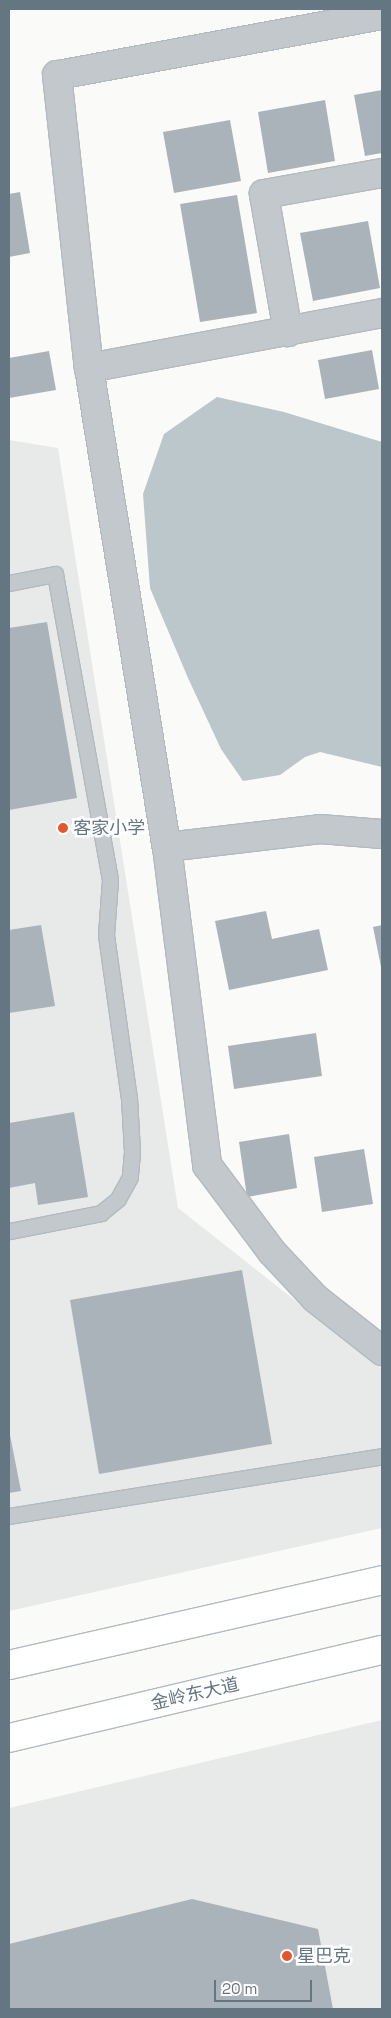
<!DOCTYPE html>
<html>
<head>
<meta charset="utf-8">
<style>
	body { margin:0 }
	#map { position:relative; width:391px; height:2018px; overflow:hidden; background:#fafaf8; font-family:"Space Grotesk","Noto Sans SC",sans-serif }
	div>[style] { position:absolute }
	.built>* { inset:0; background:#e8e9e9 }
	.water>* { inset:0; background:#bbc7cb }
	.building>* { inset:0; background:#aab3b9 }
	.roads { filter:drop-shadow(1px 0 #b3babf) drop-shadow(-1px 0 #b3babf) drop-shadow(0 1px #b3babf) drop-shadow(0 -1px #b3babf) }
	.lane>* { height:15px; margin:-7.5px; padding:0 7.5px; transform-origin:7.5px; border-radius:7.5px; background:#c3c8cc }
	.street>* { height:28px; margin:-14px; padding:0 14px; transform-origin:14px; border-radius:14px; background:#c3c8cc }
	.secondary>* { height:28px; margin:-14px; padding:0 14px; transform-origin:14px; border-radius:14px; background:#fff }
	.dots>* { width:14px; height:14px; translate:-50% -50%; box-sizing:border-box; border:2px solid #fff; border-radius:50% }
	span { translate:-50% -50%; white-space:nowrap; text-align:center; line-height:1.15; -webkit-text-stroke:5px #fff; paint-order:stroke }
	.poi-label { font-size:18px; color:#657683 }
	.left { translate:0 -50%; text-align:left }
	.street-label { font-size:18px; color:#657683 }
	.frame { position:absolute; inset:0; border:10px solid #657683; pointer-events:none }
	.scale { position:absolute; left:214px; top:1980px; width:98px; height:22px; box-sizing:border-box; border:2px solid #657683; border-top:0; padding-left:6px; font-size:15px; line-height:18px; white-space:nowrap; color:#657683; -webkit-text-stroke:4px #fff; paint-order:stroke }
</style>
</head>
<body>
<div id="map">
	<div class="built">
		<div style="clip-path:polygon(9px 440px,58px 448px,178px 1208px,382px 1369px,382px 1528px,9px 1611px)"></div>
		<div style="clip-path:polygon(382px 1720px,382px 2009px,9px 2009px,9px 1808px)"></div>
	</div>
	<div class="water">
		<div style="clip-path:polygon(217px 397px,284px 412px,382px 442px,382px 767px,320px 752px,305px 757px,280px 775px,243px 781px,221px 749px,188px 678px,150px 588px,143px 494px,164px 434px)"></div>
	</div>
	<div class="building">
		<div style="clip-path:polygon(382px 90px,382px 153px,365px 156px,354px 95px)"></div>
		<div style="clip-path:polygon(325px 100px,335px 161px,268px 173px,258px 112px)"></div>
		<div style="clip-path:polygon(230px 120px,241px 181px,174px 193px,163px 132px)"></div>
		<div style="clip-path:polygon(20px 192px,30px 253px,9px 257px,9px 194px)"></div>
		<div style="clip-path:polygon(237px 195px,257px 313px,200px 322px,180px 204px)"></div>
		<div style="clip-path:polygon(368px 221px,380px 288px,313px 301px,300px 233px)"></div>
		<div style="clip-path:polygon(372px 350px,379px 389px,325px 399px,318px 360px)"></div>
		<div style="clip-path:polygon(49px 351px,56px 390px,9px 398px,9px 358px)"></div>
		<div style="clip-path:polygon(47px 622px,77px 798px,9px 810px,9px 628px)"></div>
		<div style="clip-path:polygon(266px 911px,272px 939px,319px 929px,328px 970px,229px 990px,215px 921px)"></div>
		<div style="clip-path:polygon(41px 925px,55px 1006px,9px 1013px,9px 930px)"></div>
		<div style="clip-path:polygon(382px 925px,382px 967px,381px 967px,373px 927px)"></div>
		<div style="clip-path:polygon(316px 1033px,322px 1076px,234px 1089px,228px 1046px)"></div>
		<div style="clip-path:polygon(74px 1112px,88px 1197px,38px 1205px,35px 1183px,9px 1188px,9px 1123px)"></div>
		<div style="clip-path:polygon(289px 1134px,297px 1188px,247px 1197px,239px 1142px)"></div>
		<div style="clip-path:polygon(364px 1149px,373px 1204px,322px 1212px,314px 1157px)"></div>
		<div style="clip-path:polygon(242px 1270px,272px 1444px,99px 1474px,70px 1300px)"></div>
		<div style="clip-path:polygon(9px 1430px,21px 1491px,9px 1493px)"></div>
		<div style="clip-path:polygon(192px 1899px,318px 1929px,333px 2009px,9px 2009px,9px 1944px)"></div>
	</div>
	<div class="roads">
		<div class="lane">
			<div style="left:9px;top:583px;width:47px;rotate:-11.1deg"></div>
			<div style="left:55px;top:574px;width:311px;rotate:79.8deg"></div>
			<div style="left:110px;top:880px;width:55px;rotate:94.2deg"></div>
			<div style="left:106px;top:935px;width:165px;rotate:82deg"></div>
			<div style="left:129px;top:1098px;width:54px;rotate:86.8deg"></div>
			<div style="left:132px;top:1152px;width:25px;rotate:95deg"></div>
			<div style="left:130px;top:1177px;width:25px;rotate:119deg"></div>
			<div style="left:118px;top:1199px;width:22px;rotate:141deg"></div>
			<div style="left:101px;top:1213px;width:94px;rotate:168.9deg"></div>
			<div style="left:9px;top:1516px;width:378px;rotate:-9.1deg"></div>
		</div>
		<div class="street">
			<div style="left:382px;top:15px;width:330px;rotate:169.5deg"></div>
			<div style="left:57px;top:75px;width:295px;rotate:83.8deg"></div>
			<div style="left:89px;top:368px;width:485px;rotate:80.8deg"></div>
			<div style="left:167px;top:847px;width:321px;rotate:82.8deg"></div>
			<div style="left:207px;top:1165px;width:109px;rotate:53.2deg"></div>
			<div style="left:272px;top:1252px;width:64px;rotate:46.9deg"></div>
			<div style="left:316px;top:1299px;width:84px;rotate:38.2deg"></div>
			<div style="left:288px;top:332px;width:140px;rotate:-99.9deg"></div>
			<div style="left:264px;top:194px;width:120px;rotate:-10.1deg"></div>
			<div style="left:89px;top:368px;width:298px;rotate:-10.6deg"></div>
			<div style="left:167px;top:847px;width:154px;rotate:-6.7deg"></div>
			<div style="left:320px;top:829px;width:62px;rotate:4.6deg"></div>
		</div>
		<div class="secondary">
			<div style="left:9px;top:1665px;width:383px;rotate:-12.8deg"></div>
			<div style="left:9px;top:1738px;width:383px;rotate:-13.3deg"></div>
		</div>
	</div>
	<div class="dots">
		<div style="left:63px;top:828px;background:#e4572e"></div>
		<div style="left:287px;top:1956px;background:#e4572e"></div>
	</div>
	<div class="poi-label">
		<span class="left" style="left:73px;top:828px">客家小学</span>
		<span class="left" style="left:297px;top:1956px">星巴克</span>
	</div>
	<div class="street-label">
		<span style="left:195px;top:1694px;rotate:-13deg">金岭东大道</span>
	</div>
	<div class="frame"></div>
	<div class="scale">20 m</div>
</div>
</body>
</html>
